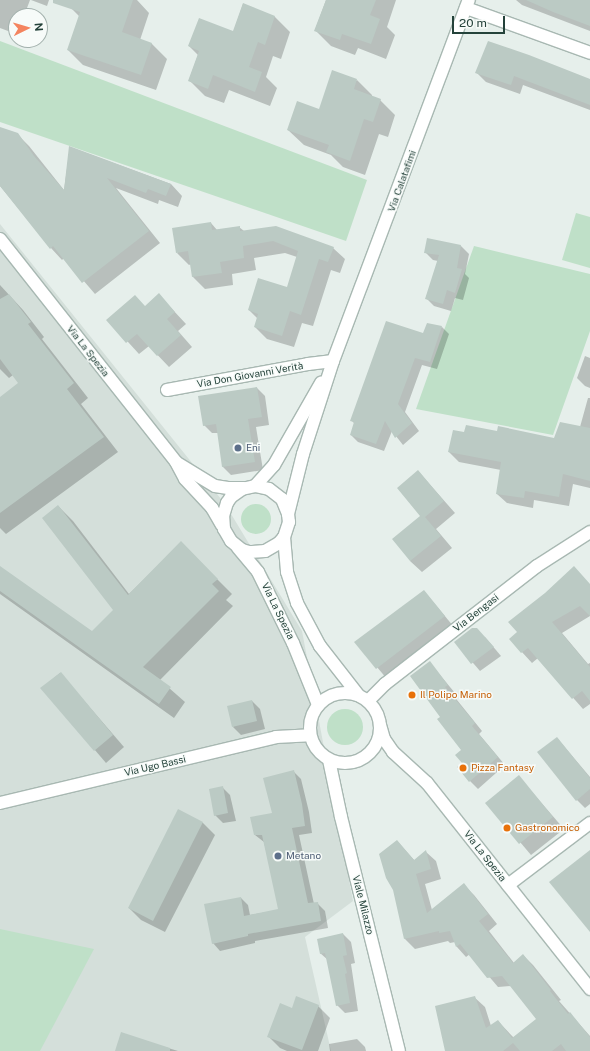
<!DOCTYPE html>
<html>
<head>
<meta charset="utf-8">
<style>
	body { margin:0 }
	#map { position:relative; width:590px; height:1051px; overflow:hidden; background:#e6efeb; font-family:"Public Sans",sans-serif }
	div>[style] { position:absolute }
	.built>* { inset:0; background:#d4dfda }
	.green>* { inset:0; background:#bfe0c8 }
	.round { border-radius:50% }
	.shadow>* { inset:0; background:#0003 }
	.building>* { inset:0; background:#bbcac4 }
	.roads { filter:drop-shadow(1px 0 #a8b8b2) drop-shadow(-1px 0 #a8b8b2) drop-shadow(0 1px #a8b8b2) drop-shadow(0 -1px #a8b8b2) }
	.street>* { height:12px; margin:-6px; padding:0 6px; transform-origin:6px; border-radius:6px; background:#fff }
	.secondary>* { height:12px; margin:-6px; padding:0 6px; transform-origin:6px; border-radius:6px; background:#fff }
	.secondary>.ring { margin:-6px; padding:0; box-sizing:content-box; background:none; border:12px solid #fff; border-radius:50% }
	.dots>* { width:11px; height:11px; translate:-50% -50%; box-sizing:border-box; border:2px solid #f7fbf9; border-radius:50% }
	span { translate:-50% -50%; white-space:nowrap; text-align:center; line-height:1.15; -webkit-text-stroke:3px #f7fbf9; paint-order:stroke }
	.street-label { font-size:10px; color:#24423a }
	.service-label { font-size:10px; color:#4e5e75 }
	.left { translate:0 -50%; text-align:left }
	.food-label { font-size:10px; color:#c56008 }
	.north { position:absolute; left:8px; top:8px; width:40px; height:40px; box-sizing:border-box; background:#f7fbf9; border:1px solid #a3b1ad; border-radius:50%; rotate:85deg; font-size:11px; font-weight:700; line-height:16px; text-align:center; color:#24423a }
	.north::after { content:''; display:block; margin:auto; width:14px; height:18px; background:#f4845f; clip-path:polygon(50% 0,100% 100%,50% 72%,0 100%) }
	.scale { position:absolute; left:452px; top:16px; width:53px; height:18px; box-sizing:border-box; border:2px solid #24423a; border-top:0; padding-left:5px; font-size:12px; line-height:14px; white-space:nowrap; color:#24423a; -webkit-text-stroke:3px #f7fbf9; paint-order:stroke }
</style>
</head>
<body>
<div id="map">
	<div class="built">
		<div style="clip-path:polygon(0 224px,225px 504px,302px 631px,353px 901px,305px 937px,331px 1051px,0 1051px)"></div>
	</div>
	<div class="green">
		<div style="clip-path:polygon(0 41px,367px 180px,346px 241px,0 122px)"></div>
		<div style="clip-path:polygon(576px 213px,590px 217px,590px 268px,562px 260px)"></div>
		<div style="clip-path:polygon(474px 246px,590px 274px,590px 331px,553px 435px,416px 409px)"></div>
		<div class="round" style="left:241px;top:504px;width:30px;height:30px"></div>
		<div class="round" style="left:327px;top:709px;width:36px;height:36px"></div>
		<div style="clip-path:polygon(0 929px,94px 949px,40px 1051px,0 1051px)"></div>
	</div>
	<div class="shadow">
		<div style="clip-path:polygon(0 0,30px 0,24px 16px,16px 16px,16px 34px,0 28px)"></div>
		<div style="clip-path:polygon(31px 0,49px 0,47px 6px)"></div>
		<div style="clip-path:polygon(73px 0,137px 0,149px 13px,140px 40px,152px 44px,167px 59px,156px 90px,83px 65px,68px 50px,80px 17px,71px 8px)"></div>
		<div style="clip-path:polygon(326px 0,396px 0,387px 27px,395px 35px,386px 59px,358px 48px,355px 55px,331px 46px,315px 30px)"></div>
		<div style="clip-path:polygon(516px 0,590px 0,590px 31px,522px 5px)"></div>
		<div style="clip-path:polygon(243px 4px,275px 17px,290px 32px,281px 59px,273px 56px,266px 77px,277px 88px,270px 106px,229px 90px,224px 103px,205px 96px,189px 80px,198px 55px,189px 46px,233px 33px)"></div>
		<div style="clip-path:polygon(477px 73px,590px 79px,590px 110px,523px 85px,520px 94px,486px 82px)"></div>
		<div style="clip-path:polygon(357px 80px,372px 95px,372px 97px,380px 100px,395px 115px,388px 137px,379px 134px,365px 175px,343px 167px,331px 155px,304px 145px,288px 130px,320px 110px)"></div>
		<div style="clip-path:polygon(0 128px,17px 134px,29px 146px,64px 190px,70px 147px,171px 184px,182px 196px,178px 207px,159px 200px,158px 204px,116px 188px,160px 243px,95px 294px,64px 258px,62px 260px,51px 248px,0 186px)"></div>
		<div style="clip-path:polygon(211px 223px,217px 230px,239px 227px,244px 231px,333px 248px,345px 259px,340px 273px,331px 270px,313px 326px,302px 323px,294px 347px,267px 339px,255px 327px,258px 319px,249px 310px,288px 288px,297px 257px,285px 253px,254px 258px,256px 270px,232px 274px,233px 285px,205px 289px,193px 277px,191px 264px,189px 265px,177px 253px)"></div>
		<div style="clip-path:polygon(461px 246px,469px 254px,465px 274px,469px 278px,463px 300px,455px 298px,451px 311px,434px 306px,426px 298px,438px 261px,433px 260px,425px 252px)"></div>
		<div style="clip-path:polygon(0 285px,23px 310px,44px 337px,42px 339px,88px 398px,81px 404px,118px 452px,6px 534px,0 528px,0 398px,20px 383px,13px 375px,9px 378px,0 369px)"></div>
		<div style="clip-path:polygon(159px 295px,186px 324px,178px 331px,192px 347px,169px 367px,149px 346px,139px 354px,108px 320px,145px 307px)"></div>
		<div style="clip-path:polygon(442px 327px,449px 334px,437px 369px,422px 365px,405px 412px,419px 431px,403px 445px,392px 431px,384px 451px,358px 442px,351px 435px,355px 424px,352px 421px,424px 335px)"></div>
		<div style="clip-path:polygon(585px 356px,590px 358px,590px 388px,585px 386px,577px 378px)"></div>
		<div style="clip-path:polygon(257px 388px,265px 396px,269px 425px,256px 427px,263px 470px,231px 475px,223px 467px,218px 433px,212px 433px,204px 425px)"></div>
		<div style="clip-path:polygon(588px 398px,590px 398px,590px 488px,573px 484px,569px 506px,534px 500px,533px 508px,507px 503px,497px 494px,501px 470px,459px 462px,449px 452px,465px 433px,498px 432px,555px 439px,580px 427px)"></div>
		<div style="clip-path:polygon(418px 471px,455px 513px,436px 529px,452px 548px,422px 572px,410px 561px,421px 517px)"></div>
		<div style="clip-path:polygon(58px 506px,73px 521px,129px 594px,181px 543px,232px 594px,226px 600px,233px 606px,160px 680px,185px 702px,174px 718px,0 594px,0 567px,92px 632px,114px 610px)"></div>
		<div style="clip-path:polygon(590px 584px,590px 616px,562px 633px,588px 664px,590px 663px,590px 704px,583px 709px,538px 658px,532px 663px,510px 639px)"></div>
		<div style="clip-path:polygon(424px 591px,454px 627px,387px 679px,356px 642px)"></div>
		<div style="clip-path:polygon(485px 637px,501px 656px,480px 671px,455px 642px)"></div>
		<div style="clip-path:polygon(430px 663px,455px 693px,453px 695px,482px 731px,479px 734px,505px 765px,478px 789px,470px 781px,463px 763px,463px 751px,441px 717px)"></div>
		<div style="clip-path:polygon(60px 673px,124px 747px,106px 763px,42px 688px)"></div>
		<div style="clip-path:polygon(252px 701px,260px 709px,265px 729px,241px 735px,233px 727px)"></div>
		<div style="clip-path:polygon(557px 738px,590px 777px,590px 804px,585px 808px,577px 800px)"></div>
		<div style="clip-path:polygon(294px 772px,301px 779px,309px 812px,312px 833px,299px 835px,314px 904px,317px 903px,325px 911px,328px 928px,255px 941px,255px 943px,220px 951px,213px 943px,241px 898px,248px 905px,250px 915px,280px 910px,264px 842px,255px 835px,273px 814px)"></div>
		<div style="clip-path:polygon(519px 777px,564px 829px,531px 855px,487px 803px)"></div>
		<div style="clip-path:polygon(222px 787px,230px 795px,236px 821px,223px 823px,215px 815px)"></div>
		<div style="clip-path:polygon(178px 811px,203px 823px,215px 835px,165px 932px,141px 920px,129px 908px)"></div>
		<div style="clip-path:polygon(397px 841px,415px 861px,426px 852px,436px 861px,441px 879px,425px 884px,432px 910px,464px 885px,474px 895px,497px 924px,489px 931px,514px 963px,523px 955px,533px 965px,561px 1000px,559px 1001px,590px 1036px,590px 1051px,446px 1051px,474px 997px,485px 1007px,491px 1026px,498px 1021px,514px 1038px,538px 1019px,511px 986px,498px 987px,470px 954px,466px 957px,457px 947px,455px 942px,450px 943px,448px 941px,415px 949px,405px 939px,394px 890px)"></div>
		<div style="clip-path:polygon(343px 934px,351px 942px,355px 963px,351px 964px,358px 1011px,345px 1013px,337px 1005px,328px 960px,320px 953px)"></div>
		<div style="clip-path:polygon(318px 1006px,330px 1018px,318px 1051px,287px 1051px,280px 1048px,268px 1036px)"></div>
		<div style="clip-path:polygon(122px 1034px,178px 1051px,116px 1051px)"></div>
		<div style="clip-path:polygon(357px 1039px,365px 1047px,366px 1051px,330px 1051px,329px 1044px)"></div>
	</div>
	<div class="building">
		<div style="clip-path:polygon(53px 0,133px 0,122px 32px,152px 43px,141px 75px,67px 50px,80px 12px,53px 3px)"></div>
		<div style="clip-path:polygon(326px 0,376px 0,370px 15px,380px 19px,371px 44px,342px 34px,340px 40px,314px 31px)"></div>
		<div style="clip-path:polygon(526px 0,590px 0,590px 26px,553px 12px)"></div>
		<div style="clip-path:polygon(243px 3px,275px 16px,265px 45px,258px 42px,249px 67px,262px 72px,255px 92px,213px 75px,208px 89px,188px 81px,199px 51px,188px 46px,199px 18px,233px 31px)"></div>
		<div style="clip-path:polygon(488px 41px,529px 55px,590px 79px,590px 105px,514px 76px,511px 85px,475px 73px)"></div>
		<div style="clip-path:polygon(332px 70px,357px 79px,354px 89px,381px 99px,373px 122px,364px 119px,350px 161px,326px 152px,329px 145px,287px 130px,297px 101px,319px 109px)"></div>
		<div style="clip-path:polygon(0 127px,18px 133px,34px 156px,64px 190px,69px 146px,171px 184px,166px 196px,148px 189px,146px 193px,107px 178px,149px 231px,82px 283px,53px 246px,50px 249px,0 186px)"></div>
		<div style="clip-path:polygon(211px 222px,212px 230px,240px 226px,240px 231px,276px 226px,334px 247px,328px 262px,319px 259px,301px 315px,290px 311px,282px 336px,254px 327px,258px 314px,248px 310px,258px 278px,287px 287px,298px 251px,273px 241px,243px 246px,244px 258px,220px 262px,222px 273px,192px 277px,188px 251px,176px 253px,172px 228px)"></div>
		<div style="clip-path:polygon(427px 238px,461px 245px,457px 268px,462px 269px,455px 293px,447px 290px,443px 304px,425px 299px,439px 255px,424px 253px)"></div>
		<div style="clip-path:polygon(159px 293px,175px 312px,167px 319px,181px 335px,157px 356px,137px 334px,126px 343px,106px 320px,135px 295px,145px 306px)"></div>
		<div style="clip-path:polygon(9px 294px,31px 322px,28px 324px,74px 383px,67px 389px,104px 437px,0 513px,0 397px,18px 383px,0 359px,0 299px)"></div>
		<div style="clip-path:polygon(386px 321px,423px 333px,427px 323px,442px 326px,430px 362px,415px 358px,398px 404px,412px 423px,395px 438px,385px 421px,376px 444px,350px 435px,354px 422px,350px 421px)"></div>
		<div style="clip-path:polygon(257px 387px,262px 417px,248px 419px,255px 462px,222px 467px,216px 424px,203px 426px,198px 396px)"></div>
		<div style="clip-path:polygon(560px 422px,590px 428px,590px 481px,563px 474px,559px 497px,525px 491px,524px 498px,496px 494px,501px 462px,448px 452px,453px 430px,464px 432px,466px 425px,497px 431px,498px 426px,554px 438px)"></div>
		<div style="clip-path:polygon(418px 470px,444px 501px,425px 517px,441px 536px,410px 561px,392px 539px,420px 516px,397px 488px)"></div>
		<div style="clip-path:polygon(58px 505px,128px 595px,181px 541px,218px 579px,212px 584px,219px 591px,143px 667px,171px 687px,159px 704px,0 591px,0 566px,92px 631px,113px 610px,42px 518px)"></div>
		<div style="clip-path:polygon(574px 566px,590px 584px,590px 616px,580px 606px,552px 622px,590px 667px,590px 701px,582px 691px,572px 699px,528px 648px,521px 653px,509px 639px,517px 632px,508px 622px,545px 593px)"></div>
		<div style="clip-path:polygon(424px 590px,445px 616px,376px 669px,354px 642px)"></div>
		<div style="clip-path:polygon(472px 628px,477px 628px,494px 647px,471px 664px,454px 642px)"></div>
		<div style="clip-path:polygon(430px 661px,448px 685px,445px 687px,475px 723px,472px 726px,498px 757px,469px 782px,457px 767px,462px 763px,455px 755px,461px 750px,437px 719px,440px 717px,410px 676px)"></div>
		<div style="clip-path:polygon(61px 672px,113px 735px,94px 751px,40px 688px)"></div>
		<div style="clip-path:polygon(252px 700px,257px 721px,232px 727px,227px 706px)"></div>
		<div style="clip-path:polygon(557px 737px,590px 778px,590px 789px,576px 801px,537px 752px)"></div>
		<div style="clip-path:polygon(294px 770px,302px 804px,305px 826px,292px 828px,308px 903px,318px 902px,321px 921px,248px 934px,248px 936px,212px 944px,204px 904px,241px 897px,244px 916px,278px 909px,262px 835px,254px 835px,250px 817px,272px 813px,263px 778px)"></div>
		<div style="clip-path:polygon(519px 775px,553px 817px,519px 844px,485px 803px)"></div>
		<div style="clip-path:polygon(223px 786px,228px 813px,214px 816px,209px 789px)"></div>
		<div style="clip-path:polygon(178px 809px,203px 822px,153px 921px,128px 908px)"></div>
		<div style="clip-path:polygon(397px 840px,414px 860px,426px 850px,431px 869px,416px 874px,427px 913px,464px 883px,488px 914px,479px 921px,513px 963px,523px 954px,551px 990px,550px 991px,568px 1014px,570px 1012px,590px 1037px,590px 1051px,566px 1051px,561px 1044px,552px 1051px,520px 1051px,513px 1043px,503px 1051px,445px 1051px,435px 1006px,475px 996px,486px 1028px,498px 1020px,512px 1038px,536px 1019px,502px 976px,487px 978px,460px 944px,456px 947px,450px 931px,439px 933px,439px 931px,404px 939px,393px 890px,386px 878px,379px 854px)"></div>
		<div style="clip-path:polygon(590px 850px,590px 932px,549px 882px)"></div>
		<div style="clip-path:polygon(343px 933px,347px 955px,343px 956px,347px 973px,345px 974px,350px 1003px,336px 1006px,325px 953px,320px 954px,317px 939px)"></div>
		<div style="clip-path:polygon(296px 996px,319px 1005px,302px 1050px,267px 1037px,280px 1003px,292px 1008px)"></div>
		<div style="clip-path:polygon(121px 1032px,170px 1048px,170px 1051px,115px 1051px)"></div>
	</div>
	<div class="roads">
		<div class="street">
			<div style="left:466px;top:8px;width:132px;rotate:19.9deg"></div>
			<div style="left:167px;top:390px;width:143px;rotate:-10.4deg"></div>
			<div style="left:308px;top:364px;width:25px;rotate:-7deg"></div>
			<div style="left:368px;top:701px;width:24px;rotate:-45deg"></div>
			<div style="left:385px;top:684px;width:192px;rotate:-37.8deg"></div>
			<div style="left:537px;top:566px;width:63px;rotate:-32.7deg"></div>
			<div style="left:508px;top:885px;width:103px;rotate:-37.1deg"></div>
		</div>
		<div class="secondary">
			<div style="left:0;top:239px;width:284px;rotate:51.7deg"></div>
			<div style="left:176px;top:462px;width:19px;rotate:62deg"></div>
			<div style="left:185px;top:479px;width:40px;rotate:47deg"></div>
			<div style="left:212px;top:508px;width:20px;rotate:60deg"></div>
			<div style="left:177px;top:463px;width:44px;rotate:31.2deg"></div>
			<div style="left:215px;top:486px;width:13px;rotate:9deg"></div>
			<div style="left:228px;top:488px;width:16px"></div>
			<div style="left:255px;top:486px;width:28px;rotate:-48deg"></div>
			<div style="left:274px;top:465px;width:95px;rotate:-60.2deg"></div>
			<div style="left:288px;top:514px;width:62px;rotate:-76deg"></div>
			<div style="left:303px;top:454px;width:98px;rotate:-72.1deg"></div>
			<div style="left:333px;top:361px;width:386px;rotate:-69.4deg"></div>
			<div style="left:284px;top:537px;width:8px;rotate:130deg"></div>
			<div style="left:279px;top:543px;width:16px;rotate:150deg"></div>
			<div style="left:265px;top:551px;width:16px;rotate:176deg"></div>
			<div style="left:249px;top:552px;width:7px;rotate:-164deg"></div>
			<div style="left:242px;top:550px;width:14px;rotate:-141deg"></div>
			<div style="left:231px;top:541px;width:14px;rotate:-120deg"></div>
			<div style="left:224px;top:529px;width:13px;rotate:-94deg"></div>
			<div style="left:223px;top:516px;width:14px;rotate:-73deg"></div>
			<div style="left:227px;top:503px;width:7px;rotate:-56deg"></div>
			<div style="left:231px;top:497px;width:14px;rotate:-36deg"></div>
			<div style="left:242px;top:489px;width:13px;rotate:-13deg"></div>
			<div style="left:255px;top:486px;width:14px;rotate:12deg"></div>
			<div style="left:269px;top:489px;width:16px;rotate:38deg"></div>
			<div style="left:282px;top:499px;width:16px;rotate:68deg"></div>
			<div style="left:288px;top:514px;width:8px;rotate:83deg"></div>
			<div style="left:289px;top:522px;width:16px;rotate:108deg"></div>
			<div style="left:284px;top:537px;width:35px;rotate:85deg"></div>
			<div style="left:287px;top:572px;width:33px;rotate:72deg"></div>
			<div style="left:297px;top:603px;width:49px;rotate:61.9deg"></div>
			<div style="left:320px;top:646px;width:63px;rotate:52deg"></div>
			<div style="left:238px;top:548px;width:31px;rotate:50deg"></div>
			<div style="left:258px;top:572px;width:79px;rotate:63.8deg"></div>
			<div style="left:293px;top:643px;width:67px;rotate:68deg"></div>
			<div class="ring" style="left:310px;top:693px;width:58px;height:58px"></div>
			<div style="left:380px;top:725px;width:15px;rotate:74deg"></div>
			<div style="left:384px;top:739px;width:16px;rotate:55deg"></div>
			<div style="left:393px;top:752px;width:46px;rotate:42.4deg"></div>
			<div style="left:427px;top:783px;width:263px;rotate:51.6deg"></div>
			<div style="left:329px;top:760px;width:58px;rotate:78.1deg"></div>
			<div style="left:341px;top:817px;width:241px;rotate:76.1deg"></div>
			<div style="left:0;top:803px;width:284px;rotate:-13.4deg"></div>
			<div style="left:276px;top:737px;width:34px;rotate:-3deg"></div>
		</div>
	</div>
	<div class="dots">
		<div style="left:238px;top:448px;background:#5c6f8a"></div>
		<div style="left:412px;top:695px;background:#e8710a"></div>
		<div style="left:463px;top:768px;background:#e8710a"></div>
		<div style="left:507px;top:828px;background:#e8710a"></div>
		<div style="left:278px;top:856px;background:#5c6f8a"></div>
	</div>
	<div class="street-label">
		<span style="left:402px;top:181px;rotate:-70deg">Via Calatafimi</span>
		<span style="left:88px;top:351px;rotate:52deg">Via La Spezia</span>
		<span style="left:250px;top:375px;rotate:-10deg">Via Don Giovanni Verità</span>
		<span style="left:278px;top:611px;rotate:64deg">Via La Spezia</span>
		<span style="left:476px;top:613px;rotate:-38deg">Via Bengasi</span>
		<span style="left:155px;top:766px;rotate:-13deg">Via Ugo Bassi</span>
		<span style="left:485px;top:856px;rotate:52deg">Via La Spezia</span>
		<span style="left:363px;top:905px;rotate:76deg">Viale Milazzo</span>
	</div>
	<div class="service-label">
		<span class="left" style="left:246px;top:448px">Eni</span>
		<span class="left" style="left:286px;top:856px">Metano</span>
	</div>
	<div class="food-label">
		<span class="left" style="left:420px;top:695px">Il Polipo Marino</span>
		<span class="left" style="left:471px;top:768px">Pizza Fantasy</span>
		<span class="left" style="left:515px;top:828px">Gastronomico</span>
	</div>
	<div class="north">N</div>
	<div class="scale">20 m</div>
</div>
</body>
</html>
